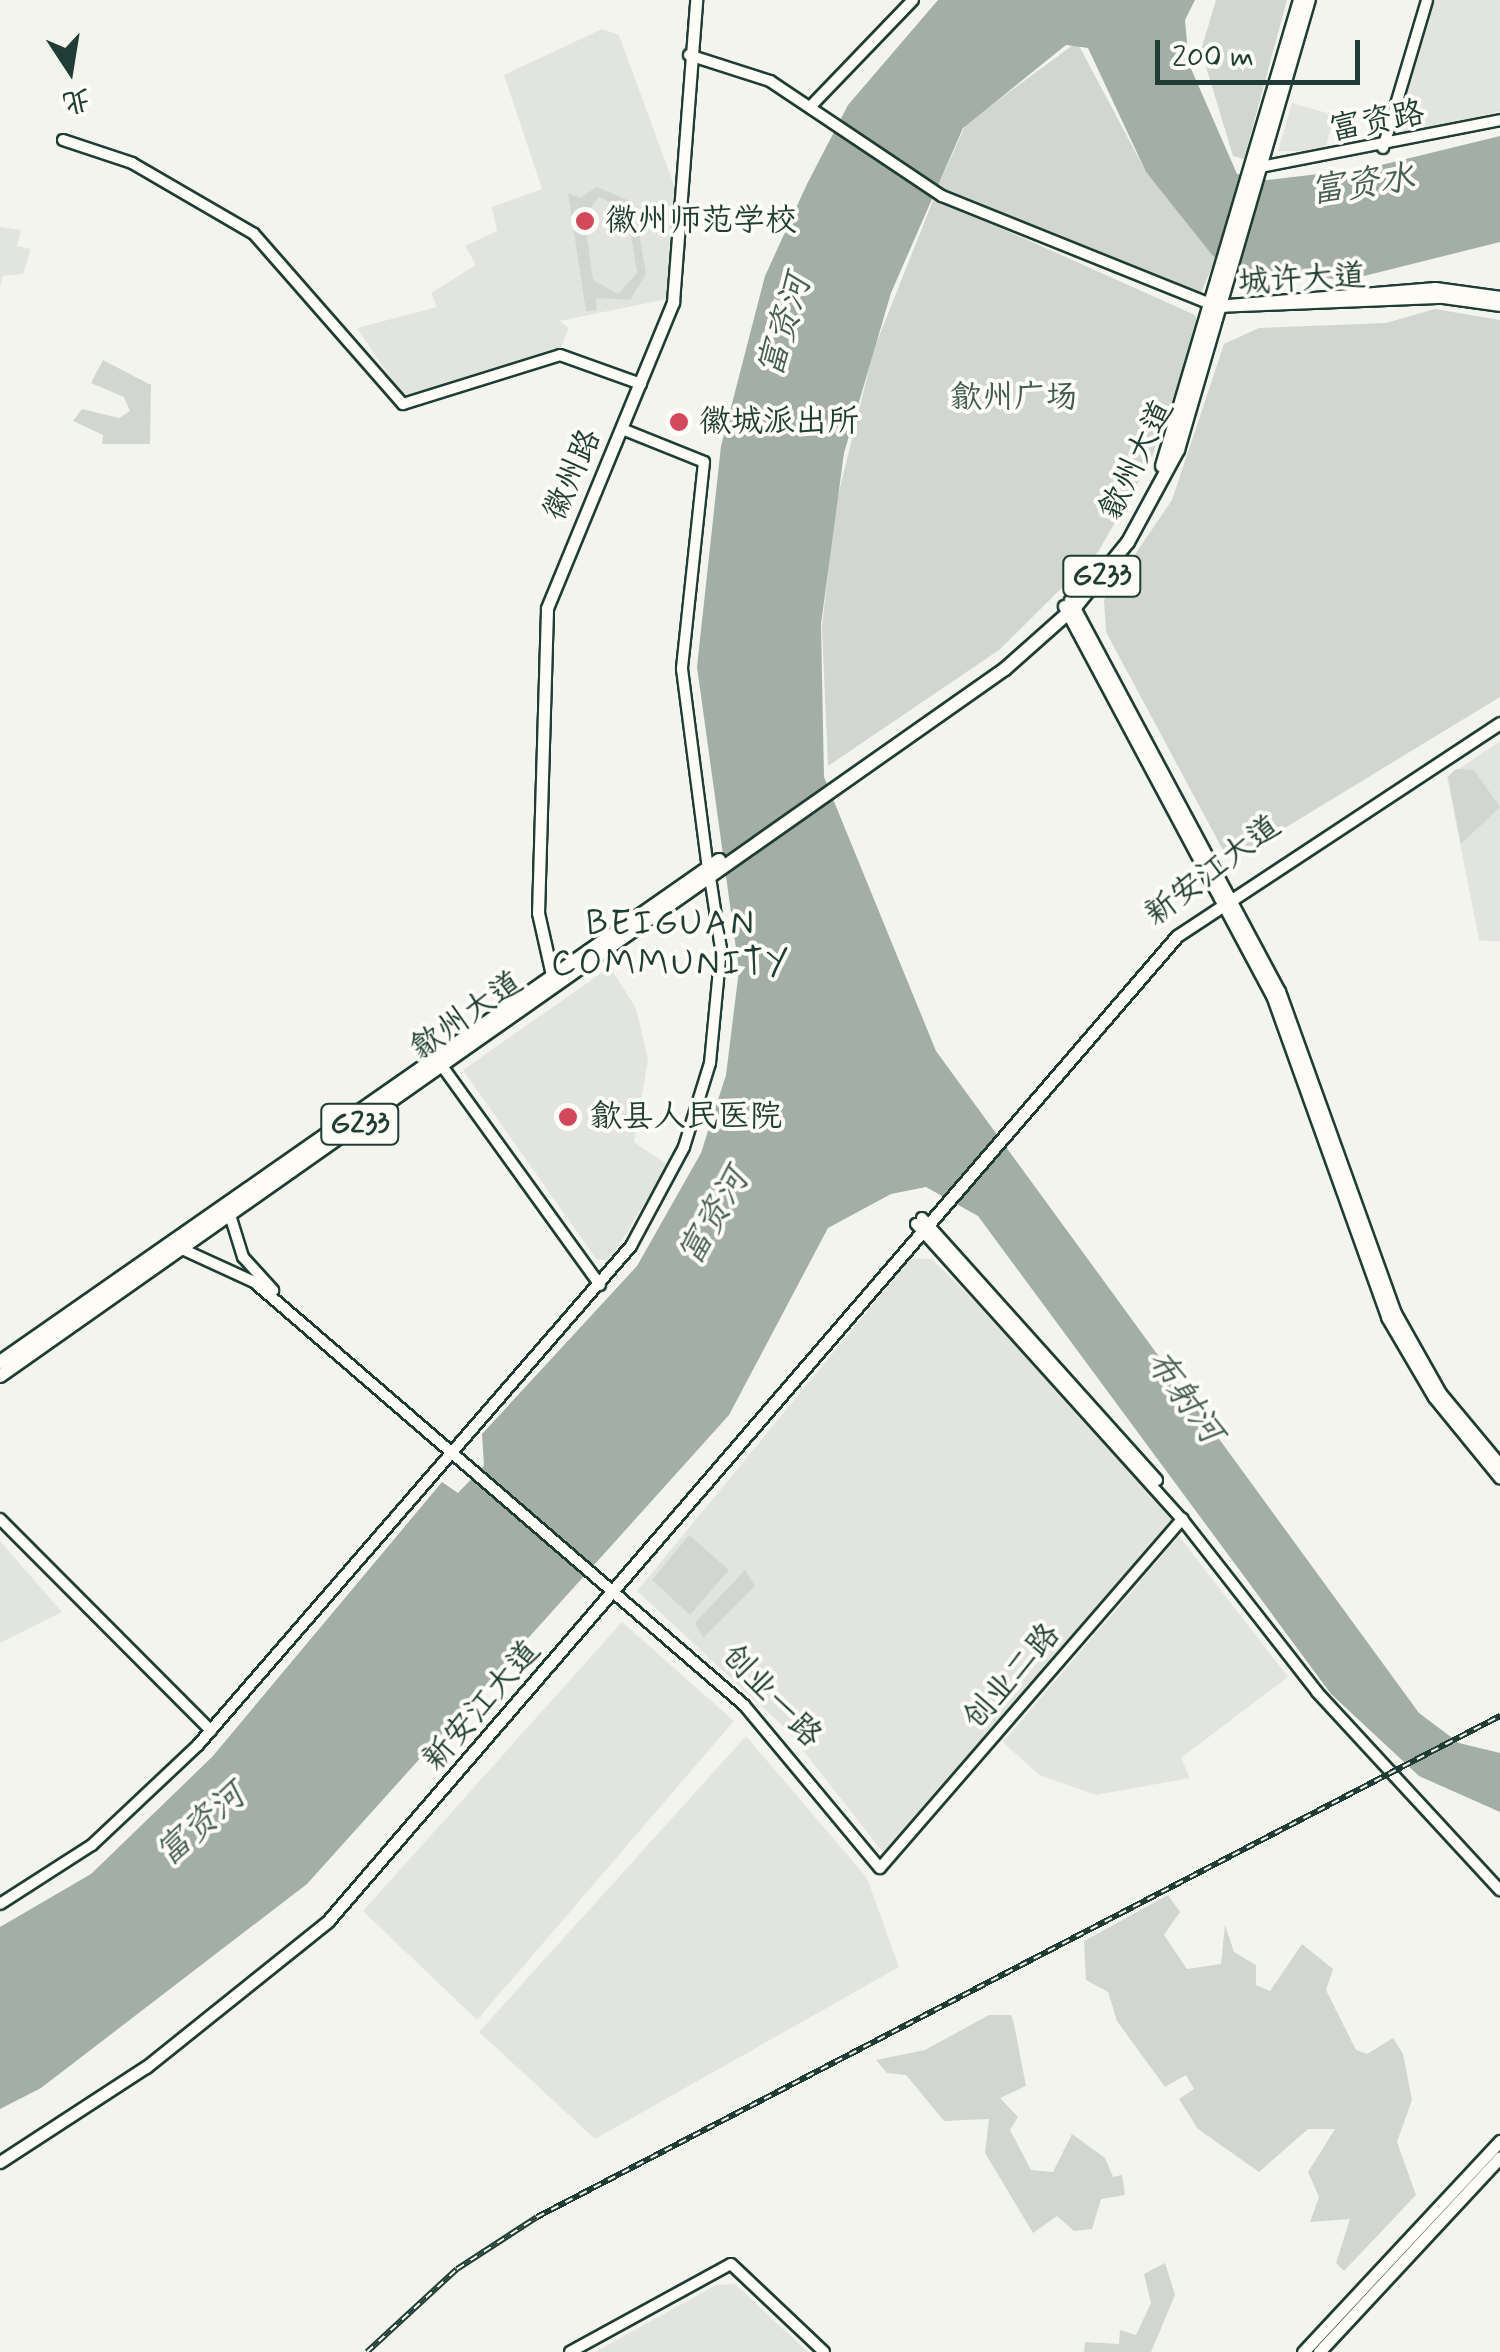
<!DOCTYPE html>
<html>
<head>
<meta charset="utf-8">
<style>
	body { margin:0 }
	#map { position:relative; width:1500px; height:2352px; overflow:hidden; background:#f4f4ef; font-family:Mynerve,"LXGW WenKai TC",sans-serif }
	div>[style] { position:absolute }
	.built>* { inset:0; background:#e2e5df }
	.green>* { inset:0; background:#d1d6d1 }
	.water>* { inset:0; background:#a3aea7 }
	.roads { filter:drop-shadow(2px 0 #1f3d34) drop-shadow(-2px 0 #1f3d34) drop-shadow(0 2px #1f3d34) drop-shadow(0 -2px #1f3d34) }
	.tertiary>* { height:10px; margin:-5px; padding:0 5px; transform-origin:5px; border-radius:5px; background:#fdfcf7 }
	.secondary>* { height:11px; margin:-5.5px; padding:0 5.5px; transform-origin:5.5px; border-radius:5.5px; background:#fdfcf7 }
	.trunk>* { height:12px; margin:-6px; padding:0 6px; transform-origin:6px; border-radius:6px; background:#fdfcf7 }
	.rail>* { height:6px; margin-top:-3px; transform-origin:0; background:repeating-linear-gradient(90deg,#fdfcf7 0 8px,#1f3d34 0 16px); box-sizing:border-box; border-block:2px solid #1f3d34 }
	.dots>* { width:28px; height:28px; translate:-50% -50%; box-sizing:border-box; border:5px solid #fdfcf7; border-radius:50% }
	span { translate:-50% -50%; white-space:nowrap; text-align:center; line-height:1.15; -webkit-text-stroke:8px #fdfcf7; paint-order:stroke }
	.shield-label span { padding:2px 8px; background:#fdfcf7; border:2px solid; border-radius:8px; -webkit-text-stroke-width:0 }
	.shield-label { font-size:30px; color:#1f3d34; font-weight:700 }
	.street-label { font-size:32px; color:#1f3d34 }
	.poi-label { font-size:32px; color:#1f3d34 }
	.left { translate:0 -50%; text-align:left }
	.park-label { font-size:32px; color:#435c53 }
	.water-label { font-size:35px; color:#475f56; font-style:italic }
	.neighbourhood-label { font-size:35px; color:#1f3d34; letter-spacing:2.5px }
	.north { position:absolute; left:20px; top:20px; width:100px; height:100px; -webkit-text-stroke:8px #fdfcf7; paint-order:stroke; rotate:168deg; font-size:28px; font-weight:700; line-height:40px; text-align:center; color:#1f3d34 }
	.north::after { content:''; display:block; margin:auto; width:35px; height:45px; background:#1f3d34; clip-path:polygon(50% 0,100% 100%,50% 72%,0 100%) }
	.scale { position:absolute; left:1155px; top:40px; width:205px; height:45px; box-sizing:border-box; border:5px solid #1f3d34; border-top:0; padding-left:12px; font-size:30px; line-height:35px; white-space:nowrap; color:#1f3d34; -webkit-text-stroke:8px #fdfcf7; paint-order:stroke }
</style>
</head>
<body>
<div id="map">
	<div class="built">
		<div style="clip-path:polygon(1434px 0,1500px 0,1500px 111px,1407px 138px,1397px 128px)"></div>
		<div style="clip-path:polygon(602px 29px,619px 35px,675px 188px,672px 298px,560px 321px,569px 328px,560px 350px,406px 401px,357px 328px,437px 307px,431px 293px,476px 265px,465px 246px,497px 231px,492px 207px,542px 189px,504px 75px)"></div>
		<div style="clip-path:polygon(1292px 103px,1334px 115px,1325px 151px,1278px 151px)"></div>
		<div style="clip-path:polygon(0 227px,21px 230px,17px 246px,31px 249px,23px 274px,3px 276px,0 286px)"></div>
		<div style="clip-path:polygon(1500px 741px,1500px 941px,1497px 942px,1479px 940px,1447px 777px)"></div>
		<div style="clip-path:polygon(610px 967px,636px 1008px,648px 1060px,634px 1142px,668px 1165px,609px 1261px,596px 1259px,463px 1070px)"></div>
		<div style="clip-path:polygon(911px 1258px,932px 1259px,1069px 1395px,1174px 1522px,885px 1855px,787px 1730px,637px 1591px)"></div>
		<div style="clip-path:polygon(1179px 1536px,1288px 1677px,1181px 1758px,1190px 1778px,1096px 1795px,1039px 1775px,1003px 1742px)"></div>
		<div style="clip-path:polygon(0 1541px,62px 1612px,0 1643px)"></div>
		<div style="clip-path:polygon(622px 1622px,734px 1721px,477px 2020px,363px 1911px)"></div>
		<div style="clip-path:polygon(746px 1736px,867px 1878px,899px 1967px,595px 2139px,479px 2032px)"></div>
		<div style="clip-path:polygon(735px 2284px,808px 2352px,595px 2352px,716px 2285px)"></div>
	</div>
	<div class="green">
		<div style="clip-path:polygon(1216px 0,1287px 0,1244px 159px,1233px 156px,1201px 50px)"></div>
		<div style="clip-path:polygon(1077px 42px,1146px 172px,1216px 258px,1200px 295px,937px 188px,966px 124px)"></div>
		<div style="clip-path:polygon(evenodd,597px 187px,634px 203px,646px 274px,630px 300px,596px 298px,597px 310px,586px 311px,568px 193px,580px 198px,597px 187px,599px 197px,627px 210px,637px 273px,618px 294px,593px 280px,584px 217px,599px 197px)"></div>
		<div style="clip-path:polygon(934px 198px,1195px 315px,1198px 327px,1150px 462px,1098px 552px,999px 650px,828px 766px,822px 627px,835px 508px,874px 349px)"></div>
		<div style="clip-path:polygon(1435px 309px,1500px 320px,1500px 697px,1247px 851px,1224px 852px,1106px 632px,1104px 600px,1172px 500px,1224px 344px,1259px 328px,1386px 323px)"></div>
		<div style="clip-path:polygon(103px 360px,151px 385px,150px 444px,102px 444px,103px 435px,73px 421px,82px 409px,119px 418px,130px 411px,124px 397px,91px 383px)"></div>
		<div style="clip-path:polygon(1456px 769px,1474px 770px,1500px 807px,1461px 844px,1448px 777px)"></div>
		<div style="clip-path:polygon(689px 1535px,729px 1570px,690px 1615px,652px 1580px)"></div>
		<div style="clip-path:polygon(745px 1570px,755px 1586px,703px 1638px,695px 1623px)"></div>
		<div style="clip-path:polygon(1168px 1895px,1180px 1912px,1164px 1935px,1187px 1969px,1221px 1964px,1225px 1925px,1234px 1952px,1256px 1965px,1256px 1985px,1270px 1991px,1302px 1944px,1333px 1969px,1326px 1990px,1356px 2050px,1367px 2054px,1393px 2038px,1403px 2054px,1412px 2100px,1397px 2142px,1416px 2195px,1344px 2271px,1336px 2263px,1350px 2219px,1310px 2222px,1319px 2197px,1308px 2172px,1335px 2129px,1308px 2129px,1259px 2172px,1198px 2129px,1179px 2099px,1194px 2089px,1186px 2075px,1165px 2087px,1117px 2021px,1108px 1992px,1086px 1980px,1084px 1941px)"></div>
		<div style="clip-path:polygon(989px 2015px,1011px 2015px,1014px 2024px,1026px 2086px,1000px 2098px,1018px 2117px,1010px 2130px,1031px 2170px,1053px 2172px,1072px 2134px,1105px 2158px,1113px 2177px,1122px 2175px,1125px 2195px,1101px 2199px,1092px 2229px,1074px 2231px,1057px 2216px,1033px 2233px,985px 2153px,989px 2119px,944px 2121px,906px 2075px,887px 2073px,876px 2060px,925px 2050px)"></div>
		<div style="clip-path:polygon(1165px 2263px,1175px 2295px,1151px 2352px,1084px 2352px,1085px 2342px,1119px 2344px,1120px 2330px,1136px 2335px,1151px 2303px,1144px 2274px)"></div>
	</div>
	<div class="water">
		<div style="clip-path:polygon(938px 0,1195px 0,1185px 20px,1189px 64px,1237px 174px,1267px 180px,1369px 168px,1500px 136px,1500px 242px,1348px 280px,1242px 271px,1213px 256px,1146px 172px,1088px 48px,1066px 45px,963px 128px,891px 293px,844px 453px,821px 624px,824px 777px,936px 1051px,1419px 1713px,1459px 1743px,1500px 1753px,1500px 1812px,1419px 1776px,1331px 1694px,978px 1216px,926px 1187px,891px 1194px,828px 1228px,729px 1415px,307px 1884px,41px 2088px,0 2109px,0 1927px,91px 1874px,212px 1757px,442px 1482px,458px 1493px,484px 1466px,482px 1434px,637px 1266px,701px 1153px,726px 1075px,739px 970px,697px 667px,721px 446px,765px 276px,807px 184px,848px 105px)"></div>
	</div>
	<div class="roads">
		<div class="tertiary">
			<div style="left:689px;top:55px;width:85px;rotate:17.8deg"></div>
			<div style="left:770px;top:81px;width:207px;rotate:33.8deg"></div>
			<div style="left:942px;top:196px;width:294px;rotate:21.9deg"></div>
			<div style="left:811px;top:106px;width:147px;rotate:-46.1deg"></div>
			<div style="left:63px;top:140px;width:73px;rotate:18.4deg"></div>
			<div style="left:132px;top:163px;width:141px;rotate:30.2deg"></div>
			<div style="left:254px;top:234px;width:226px;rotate:48.8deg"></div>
			<div style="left:403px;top:404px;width:164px;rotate:-17.3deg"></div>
			<div style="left:560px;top:355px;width:86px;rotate:19.7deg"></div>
			<div style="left:1383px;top:148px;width:154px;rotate:-73.4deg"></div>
			<div style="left:1261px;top:167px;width:244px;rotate:-11.1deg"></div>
			<div style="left:622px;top:429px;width:88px;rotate:21.9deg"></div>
			<div style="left:704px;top:462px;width:208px;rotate:96.1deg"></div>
			<div style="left:682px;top:669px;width:201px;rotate:82.6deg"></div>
			<div style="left:442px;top:1066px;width:270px;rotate:54.2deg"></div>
			<div style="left:230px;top:1215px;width:44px;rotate:72.8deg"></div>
			<div style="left:243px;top:1257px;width:45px;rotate:47.7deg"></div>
			<div style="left:922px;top:1218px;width:352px;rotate:48.1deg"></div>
			<div style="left:916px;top:1224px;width:397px;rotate:48deg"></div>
			<div style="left:1182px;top:1519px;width:219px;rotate:52deg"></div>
			<div style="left:1317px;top:1692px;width:270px;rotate:47.3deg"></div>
			<div style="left:182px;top:1249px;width:79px;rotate:24.6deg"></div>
			<div style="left:254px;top:1282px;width:647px;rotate:40.8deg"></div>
			<div style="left:744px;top:1705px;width:212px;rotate:50.2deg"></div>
			<div style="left:880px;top:1868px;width:462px;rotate:-49.1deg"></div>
			<div style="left:0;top:1519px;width:299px;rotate:45.1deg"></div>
			<div style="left:0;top:1904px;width:109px;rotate:-32.7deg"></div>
			<div style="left:92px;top:1845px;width:146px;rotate:-43.3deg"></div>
			<div style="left:198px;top:1745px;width:661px;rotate:-49.05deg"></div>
			<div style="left:631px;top:1246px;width:112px;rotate:-61.8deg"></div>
			<div style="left:684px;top:1147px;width:88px;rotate:-72.8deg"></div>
			<div style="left:710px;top:1063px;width:115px;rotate:-84.5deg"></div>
			<div style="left:721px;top:949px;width:73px;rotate:-98.7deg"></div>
			<div style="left:570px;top:2352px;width:183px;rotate:-28.7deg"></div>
			<div style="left:731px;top:2264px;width:128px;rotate:43.4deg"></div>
		</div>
		<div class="secondary">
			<div style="left:1215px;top:306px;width:228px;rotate:-2.3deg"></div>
			<div style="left:1443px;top:297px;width:58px;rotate:8deg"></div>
			<div style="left:1216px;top:306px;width:220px;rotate:-4.7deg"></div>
			<div style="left:1435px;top:288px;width:66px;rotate:7.9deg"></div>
			<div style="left:1070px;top:600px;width:443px;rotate:61.9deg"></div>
			<div style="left:1279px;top:991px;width:342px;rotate:70.2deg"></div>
			<div style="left:1395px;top:1313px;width:92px;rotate:60.6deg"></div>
			<div style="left:1440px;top:1393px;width:94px;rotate:50.2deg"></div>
			<div style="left:1064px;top:606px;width:441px;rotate:61.9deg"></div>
			<div style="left:1272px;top:995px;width:342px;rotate:70.3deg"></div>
			<div style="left:1387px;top:1317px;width:93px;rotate:59.6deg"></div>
			<div style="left:1434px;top:1397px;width:104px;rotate:50.8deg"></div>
			<div style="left:552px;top:975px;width:64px;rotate:-102.7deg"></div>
			<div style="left:538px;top:913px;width:305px;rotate:-88.3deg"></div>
			<div style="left:547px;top:608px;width:331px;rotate:-67.6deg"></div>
			<div style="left:673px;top:302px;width:303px;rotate:-85.6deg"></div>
			<div style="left:0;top:2162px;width:174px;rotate:-33.1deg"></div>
			<div style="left:146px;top:2067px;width:233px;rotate:-38.7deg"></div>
			<div style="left:328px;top:1921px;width:1300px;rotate:-49.24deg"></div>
			<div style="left:1177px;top:936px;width:387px;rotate:-33.4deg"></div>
			<div style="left:1303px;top:2352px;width:289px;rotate:-47deg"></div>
			<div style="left:1319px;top:2352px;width:266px;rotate:-47.1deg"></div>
		</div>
		<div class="trunk">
			<div style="left:1162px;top:466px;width:486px;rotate:-73.5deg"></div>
			<div style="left:0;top:1362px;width:877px;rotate:-34.92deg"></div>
			<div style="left:0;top:1376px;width:1229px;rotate:-35.13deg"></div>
			<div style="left:1005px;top:669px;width:96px;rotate:-41.6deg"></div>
			<div style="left:1077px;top:605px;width:81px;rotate:-51deg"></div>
			<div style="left:1128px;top:542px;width:105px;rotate:-61.5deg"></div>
			<div style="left:1178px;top:450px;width:469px;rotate:-73.8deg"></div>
		</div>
	</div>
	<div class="rail">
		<div style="left:367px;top:2352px;width:122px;rotate:-42.7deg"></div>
		<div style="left:457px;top:2269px;width:95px;rotate:-33deg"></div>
		<div style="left:537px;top:2217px;width:1086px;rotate:-27.49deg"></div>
	</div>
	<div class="dots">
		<div style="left:585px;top:221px;background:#d1495b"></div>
		<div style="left:679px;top:422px;background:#d1495b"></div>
		<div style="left:568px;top:1117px;background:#d1495b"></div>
	</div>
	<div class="shield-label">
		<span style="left:1102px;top:576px">G233</span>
		<span style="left:360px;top:1124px">G233</span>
	</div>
	<div class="street-label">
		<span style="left:1377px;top:122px;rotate:-11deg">富资路</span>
		<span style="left:1302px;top:280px;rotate:-3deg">城许大道</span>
		<span style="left:1137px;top:460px;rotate:-64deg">歙州大道</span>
		<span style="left:573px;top:475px;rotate:-66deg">徽州路</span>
		<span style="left:1213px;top:871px;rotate:-37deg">新安江大道</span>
		<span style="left:467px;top:1016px;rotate:-35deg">歙州大道</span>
		<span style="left:1012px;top:1677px;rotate:-49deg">创业二路</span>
		<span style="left:771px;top:1696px;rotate:46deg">创业一路</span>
		<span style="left:482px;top:1706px;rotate:-49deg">新安江大道</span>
	</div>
	<div class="poi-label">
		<span class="left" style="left:605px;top:221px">徽州师范学校</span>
		<span class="left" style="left:699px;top:422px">徽城派出所</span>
		<span class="left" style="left:590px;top:1117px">歙县人民医院</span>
	</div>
	<div class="park-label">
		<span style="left:1014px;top:398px">歙州广场</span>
	</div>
	<div class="water-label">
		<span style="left:1362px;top:185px;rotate:-8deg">富资水</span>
		<span style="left:785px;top:326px;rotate:-73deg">富资河</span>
		<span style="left:714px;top:1217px;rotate:-60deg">富资河</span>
		<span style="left:1184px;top:1397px;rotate:54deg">布射河</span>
		<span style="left:201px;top:1825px;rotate:-41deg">富资河</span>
	</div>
	<div class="neighbourhood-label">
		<span style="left:671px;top:944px">BEIGUAN<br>COMMUNITY</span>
	</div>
	<div class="north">北</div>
	<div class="scale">200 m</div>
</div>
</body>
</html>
